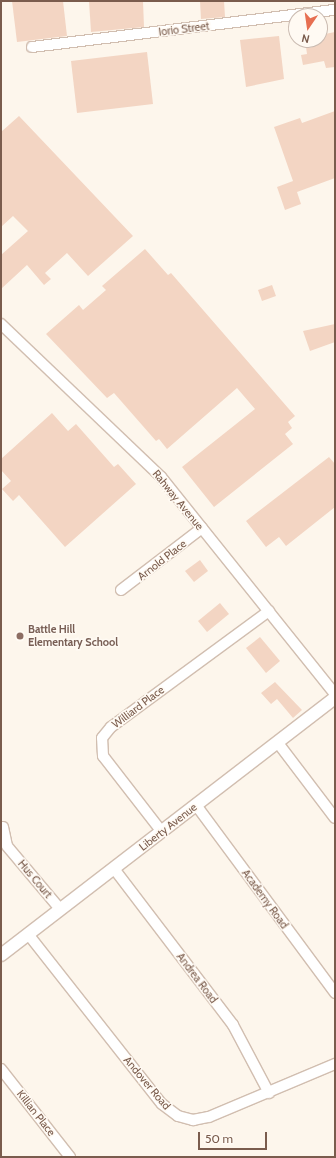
<!DOCTYPE html>
<html>
<head>
<meta charset="utf-8">
<style>
	body { margin:0 }
	#map { position:relative; width:336px; height:1158px; overflow:hidden; background:#fdf6ec; font-family:Cabin,sans-serif }
	div>[style] { position:absolute }
	.building>* { inset:0; background:#f3d5c3 }
	.roads { filter:drop-shadow(1px 0 #d1beb0) drop-shadow(-1px 0 #d1beb0) drop-shadow(0 1px #d1beb0) drop-shadow(0 -1px #d1beb0) }
	.minor>* { height:10px; margin:-5px; padding:0 5px; transform-origin:5px; border-radius:5px; background:#fff }
	.tertiary>* { height:12px; margin:-6px; padding:0 6px; transform-origin:6px; border-radius:6px; background:#fff }
	.dots>* { width:11px; height:11px; translate:-50% -50%; box-sizing:border-box; border:2px solid #fffaf3; border-radius:50% }
	span { translate:-50% -50%; white-space:nowrap; text-align:center; line-height:1.15; -webkit-text-stroke:3px #fffaf3; paint-order:stroke }
	.street-label { font-size:11px; color:#7a5c4d }
	.education-label { font-size:11px; color:#785e54; font-weight:700 }
	.left { translate:0 -50%; text-align:left }
	.frame { position:absolute; inset:0; border:2px solid #7a5c4d; pointer-events:none }
	.north { position:absolute; left:288px; top:8px; width:40px; height:40px; box-sizing:border-box; background:#fffaf3; border:1px solid #cabbb1; border-radius:50%; rotate:193deg; font-size:11px; font-weight:700; line-height:16px; text-align:center; color:#7a5c4d }
	.north::after { content:''; display:block; margin:auto; width:14px; height:18px; background:#e76f51; clip-path:polygon(50% 0,100% 100%,50% 72%,0 100%) }
	.scale { position:absolute; left:198px; top:1132px; width:69px; height:18px; box-sizing:border-box; border:2px solid #7a5c4d; border-top:0; padding-left:5px; font-size:12px; line-height:14px; white-space:nowrap; color:#7a5c4d; -webkit-text-stroke:3px #fffaf3; paint-order:stroke }
</style>
</head>
<body>
<div id="map">
	<div class="building">
		<div style="clip-path:polygon(12px 1px,63px 1px,67px 36px,17px 42px)"></div>
		<div style="clip-path:polygon(89px 1px,143px 1px,144px 27px,91px 32px)"></div>
		<div style="clip-path:polygon(200px 1px,224px 1px,225px 17px,201px 19px)"></div>
		<div style="clip-path:polygon(335px 32px,335px 67px,326px 68px,324px 61px,303px 65px,301px 55px,307px 54px,305px 40px,320px 40px,320px 35px)"></div>
		<div style="clip-path:polygon(279px 36px,284px 79px,246px 87px,240px 40px)"></div>
		<div style="clip-path:polygon(147px 52px,153px 104px,77px 113px,71px 61px)"></div>
		<div style="clip-path:polygon(335px 111px,335px 178px,297px 192px,301px 204px,285px 210px,277px 187px,293px 181px,274px 127px,300px 118px,302px 123px)"></div>
		<div style="clip-path:polygon(19px 116px,133px 236px,88px 276px,67px 253px,45px 273px,51px 279px,44px 285px,27px 265px,1px 289px,1px 255px,28px 231px,13px 216px,1px 227px,1px 132px)"></div>
		<div style="clip-path:polygon(145px 249px,168px 275px,171px 273px,295px 416px,288px 422px,292px 428px,285px 434px,293px 444px,214px 507px,182px 467px,255px 409px,237px 388px,167px 449px,159px 439px,156px 441px,114px 393px,107px 398px,46px 334px,79px 305px,83px 310px,106px 290px,102px 286px)"></div>
		<div style="clip-path:polygon(272px 285px,276px 296px,262px 301px,258px 290px)"></div>
		<div style="clip-path:polygon(335px 324px,335px 342px,310px 351px,303px 331px)"></div>
		<div style="clip-path:polygon(52px 413px,68px 431px,76px 424px,114px 467px,118px 464px,136px 484px,65px 547px,19px 495px,13px 501px,2px 489px,11px 481px,1px 470px,1px 459px)"></div>
		<div style="clip-path:polygon(329px 457px,335px 464px,335px 507px,286px 546px,279px 537px,266px 547px,246px 521px)"></div>
		<div style="clip-path:polygon(200px 560px,208px 571px,194px 582px,185px 571px)"></div>
		<div style="clip-path:polygon(220px 603px,229px 614px,207px 632px,198px 621px)"></div>
		<div style="clip-path:polygon(260px 637px,280px 661px,266px 673px,246px 648px)"></div>
		<div style="clip-path:polygon(275px 682px,302px 710px,293px 718px,277px 699px,271px 704px,261px 693px)"></div>
	</div>
	<div class="roads">
		<div class="minor">
			<div style="left:32px;top:47px;width:305px;rotate:-7deg"></div>
			<div style="left:1px;top:324px;width:221px;rotate:43.7deg"></div>
			<div style="left:161px;top:477px;width:278px;rotate:51.3deg"></div>
			<div style="left:121px;top:590px;width:102px;rotate:-37.4deg"></div>
			<div style="left:278px;top:743px;width:94px;rotate:52.8deg"></div>
			<div style="left:196px;top:805px;width:234px;rotate:53.5deg"></div>
			<div style="left:3px;top:827px;width:19px;rotate:78deg"></div>
			<div style="left:7px;top:846px;width:82px;rotate:49.9deg"></div>
			<div style="left:162px;top:832px;width:96px;rotate:-127.8deg"></div>
			<div style="left:103px;top:756px;width:18px;rotate:-93deg"></div>
			<div style="left:102px;top:738px;width:14px;rotate:-51deg"></div>
			<div style="left:111px;top:727px;width:196px;rotate:-36.3deg"></div>
			<div style="left:115px;top:870px;width:195px;rotate:52.7deg"></div>
			<div style="left:233px;top:1025px;width:77px;rotate:62.1deg"></div>
			<div style="left:28px;top:934px;width:216px;rotate:51.8deg"></div>
			<div style="left:162px;top:1104px;width:20px;rotate:37deg"></div>
			<div style="left:178px;top:1116px;width:16px;rotate:15deg"></div>
			<div style="left:193px;top:1120px;width:16px;rotate:-11deg"></div>
			<div style="left:209px;top:1117px;width:137px;rotate:-22.8deg"></div>
			<div style="left:1px;top:1069px;width:112px;rotate:51.9deg"></div>
		</div>
		<div class="tertiary">
			<div style="left:1px;top:955px;width:421px;rotate:-37.6deg"></div>
		</div>
	</div>
	<div class="dots">
		<div style="left:20px;top:636px;background:#8d6e63"></div>
	</div>
	<div class="street-label">
		<span style="left:184px;top:29px;rotate:-7deg">Iorio Street</span>
		<span style="left:178px;top:500px;rotate:51deg">Rahway Avenue</span>
		<span style="left:162px;top:560px;rotate:-38deg">Arnold Place</span>
		<span style="left:138px;top:707px;rotate:-37deg">Williard Place</span>
		<span style="left:168px;top:827px;rotate:-38deg">Liberty Avenue</span>
		<span style="left:35px;top:879px;rotate:50deg">Hus Court</span>
		<span style="left:265px;top:899px;rotate:54deg">Academy Road</span>
		<span style="left:197px;top:978px;rotate:53deg">Andrea Road</span>
		<span style="left:147px;top:1083px;rotate:50deg">Andover Road</span>
		<span style="left:36px;top:1113px;rotate:52deg">Killian Place</span>
	</div>
	<div class="education-label">
		<span class="left" style="left:28px;top:636px">Battle Hill<br>Elementary School</span>
	</div>
	<div class="frame"></div>
	<div class="north">N</div>
	<div class="scale">50 m</div>
</div>
</body>
</html>
